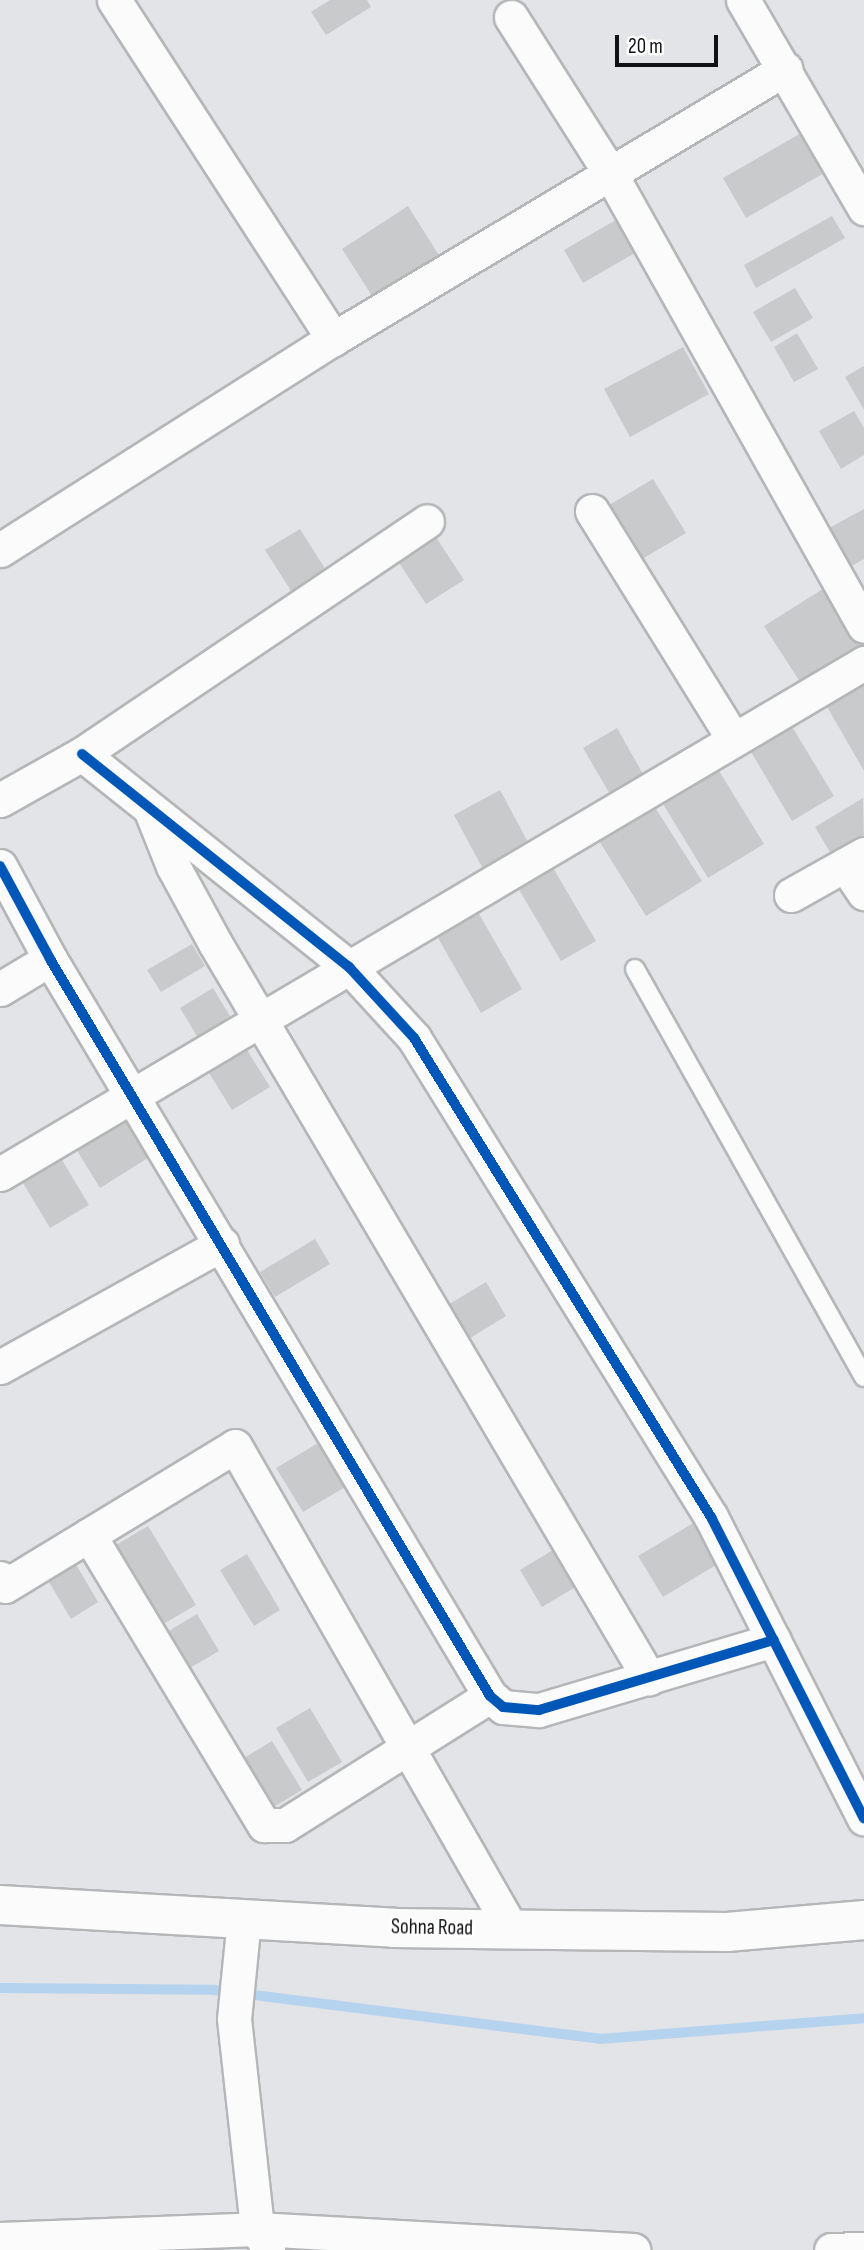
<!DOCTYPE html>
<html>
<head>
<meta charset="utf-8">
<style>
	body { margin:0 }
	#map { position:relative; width:864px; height:2250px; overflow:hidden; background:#e2e4e7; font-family:"Sofia Sans Condensed",sans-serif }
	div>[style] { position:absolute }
	.stream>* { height:10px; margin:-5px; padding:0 5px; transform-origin:5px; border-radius:5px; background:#b5d2ef }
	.building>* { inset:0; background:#c8cacc }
	.roads { filter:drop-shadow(2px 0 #b4b6b8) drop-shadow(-2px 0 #b4b6b8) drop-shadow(0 2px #b4b6b8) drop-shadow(0 -2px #b4b6b8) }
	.lane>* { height:18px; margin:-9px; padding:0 9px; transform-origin:9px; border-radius:9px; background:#fbfbfb }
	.street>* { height:33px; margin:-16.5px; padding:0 16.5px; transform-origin:16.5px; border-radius:16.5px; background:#fbfbfb }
	.secondary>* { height:38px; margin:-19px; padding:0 19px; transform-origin:19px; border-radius:19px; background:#fbfbfb }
	.cycleway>* { height:10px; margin:-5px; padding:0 5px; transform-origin:5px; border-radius:5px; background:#0057b8 }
	span { translate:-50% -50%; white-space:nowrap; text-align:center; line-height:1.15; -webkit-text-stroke:5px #fff; paint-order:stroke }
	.street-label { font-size:21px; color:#101114 }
	.scale { position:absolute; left:615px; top:35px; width:103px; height:32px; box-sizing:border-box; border:4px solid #101114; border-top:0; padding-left:9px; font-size:21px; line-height:24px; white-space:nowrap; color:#101114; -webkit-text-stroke:5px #fff; paint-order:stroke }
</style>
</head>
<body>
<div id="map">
	<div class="stream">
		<div style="left:0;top:1988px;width:214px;rotate:0.5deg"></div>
		<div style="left:214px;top:1990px;width:389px;rotate:7.2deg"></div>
		<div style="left:600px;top:2039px;width:265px;rotate:-4.5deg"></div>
	</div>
	<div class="building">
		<div style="clip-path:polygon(330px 0,367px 0,371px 7px,326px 35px,311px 12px)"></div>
		<div style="clip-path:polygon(803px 132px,826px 172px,746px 218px,723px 178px)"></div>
		<div style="clip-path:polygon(408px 206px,440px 257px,374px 299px,342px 249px)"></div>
		<div style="clip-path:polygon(832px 216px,845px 238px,756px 288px,744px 265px)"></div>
		<div style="clip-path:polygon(621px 217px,640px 250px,583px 283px,564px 250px)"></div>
		<div style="clip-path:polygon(795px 288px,813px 318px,771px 342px,753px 312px)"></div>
		<div style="clip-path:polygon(797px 333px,818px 369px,794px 382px,774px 347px)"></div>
		<div style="clip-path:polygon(683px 347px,709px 394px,630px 437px,604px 389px)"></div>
		<div style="clip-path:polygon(864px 366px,864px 410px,845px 377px)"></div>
		<div style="clip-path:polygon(854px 411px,864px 428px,864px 455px,841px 469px,819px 431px)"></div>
		<div style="clip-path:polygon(653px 479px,686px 533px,637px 562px,604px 508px)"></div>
		<div style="clip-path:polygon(864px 509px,864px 559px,839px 573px,818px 534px)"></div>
		<div style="clip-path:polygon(300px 529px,327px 572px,293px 594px,265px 550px)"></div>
		<div style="clip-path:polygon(432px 531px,464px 580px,426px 604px,394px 555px)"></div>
		<div style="clip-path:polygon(826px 587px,864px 646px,802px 685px,764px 626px)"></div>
		<div style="clip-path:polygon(864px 674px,864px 771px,822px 698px)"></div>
		<div style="clip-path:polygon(785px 715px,834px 796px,792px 821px,744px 740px)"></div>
		<div style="clip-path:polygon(617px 728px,647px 781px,614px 801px,583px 748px)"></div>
		<div style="clip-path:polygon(716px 766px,764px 844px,708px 878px,660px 799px)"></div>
		<div style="clip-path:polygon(500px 790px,529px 844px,483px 869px,454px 815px)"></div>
		<div style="clip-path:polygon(863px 798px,864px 847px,837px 864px,815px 827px)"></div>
		<div style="clip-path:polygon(651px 801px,702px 881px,646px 916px,596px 836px)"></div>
		<div style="clip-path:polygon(546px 856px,596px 941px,561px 961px,511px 876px)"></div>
		<div style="clip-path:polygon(471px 900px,522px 989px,481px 1013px,430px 924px)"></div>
		<div style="clip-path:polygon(192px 944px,205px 966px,161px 992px,147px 970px)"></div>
		<div style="clip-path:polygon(213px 988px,239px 1031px,206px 1051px,180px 1008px)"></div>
		<div style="clip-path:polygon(247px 1050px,270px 1087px,232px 1110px,209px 1073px)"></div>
		<div style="clip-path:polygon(122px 1115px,148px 1158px,100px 1188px,73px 1144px)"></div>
		<div style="clip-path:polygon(59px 1155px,89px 1205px,50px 1228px,20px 1178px)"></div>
		<div style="clip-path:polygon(315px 1239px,330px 1264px,275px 1297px,260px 1272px)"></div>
		<div style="clip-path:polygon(486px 1282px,506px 1316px,467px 1340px,446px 1306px)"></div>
		<div style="clip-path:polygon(330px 1436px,357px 1480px,303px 1512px,276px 1468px)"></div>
		<div style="clip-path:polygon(697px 1521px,721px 1562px,663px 1597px,638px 1556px)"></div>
		<div style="clip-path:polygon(148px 1526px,196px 1605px,153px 1630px,106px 1551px)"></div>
		<div style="clip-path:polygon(561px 1545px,584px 1582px,542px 1607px,520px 1570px)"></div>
		<div style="clip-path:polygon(247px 1554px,280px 1610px,254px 1626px,220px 1570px)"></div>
		<div style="clip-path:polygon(74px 1561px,98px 1602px,71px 1619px,46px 1577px)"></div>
		<div style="clip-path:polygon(197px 1614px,219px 1651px,176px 1676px,154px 1640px)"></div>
		<div style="clip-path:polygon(310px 1708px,342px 1762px,308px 1782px,276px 1728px)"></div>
		<div style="clip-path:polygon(272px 1741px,302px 1790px,269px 1810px,239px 1761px)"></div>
	</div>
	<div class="roads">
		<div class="lane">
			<div style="left:635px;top:969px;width:468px;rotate:60.7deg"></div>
		</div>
		<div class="street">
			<div style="left:114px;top:0;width:404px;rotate:57.1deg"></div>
			<div style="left:743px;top:0;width:241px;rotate:59.8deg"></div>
			<div style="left:511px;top:17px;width:185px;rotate:57.6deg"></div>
			<div style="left:610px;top:173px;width:519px;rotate:60.72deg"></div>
			<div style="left:592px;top:511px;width:269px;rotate:58.2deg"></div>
			<div style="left:0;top:550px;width:394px;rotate:-32.4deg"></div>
			<div style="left:333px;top:339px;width:527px;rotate:-30.85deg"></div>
			<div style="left:82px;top:754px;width:342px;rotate:38.6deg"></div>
			<div style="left:349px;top:967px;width:96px;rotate:47.5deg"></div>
			<div style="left:414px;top:1038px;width:564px;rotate:58.2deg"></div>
			<div style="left:711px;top:1517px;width:338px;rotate:63.1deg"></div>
			<div style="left:0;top:800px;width:94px;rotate:-29.3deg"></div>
			<div style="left:82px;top:754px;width:416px;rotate:-34deg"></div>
			<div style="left:151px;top:811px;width:59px;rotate:68.2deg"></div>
			<div style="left:173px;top:866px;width:88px;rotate:61.4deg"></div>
			<div style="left:215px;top:943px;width:854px;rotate:59.44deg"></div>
			<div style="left:845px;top:865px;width:34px;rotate:56deg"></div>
			<div style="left:0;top:866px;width:106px;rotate:61.7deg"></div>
			<div style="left:50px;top:959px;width:858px;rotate:59.16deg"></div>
			<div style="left:490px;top:1696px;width:17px;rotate:40deg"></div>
			<div style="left:503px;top:1707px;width:36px;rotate:5deg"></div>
			<div style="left:539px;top:1710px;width:245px;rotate:-16.6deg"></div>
			<div style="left:791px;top:895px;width:84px;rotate:-29.3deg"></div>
			<div style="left:0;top:989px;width:58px;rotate:-31deg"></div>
			<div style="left:0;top:1174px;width:1004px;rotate:-30.6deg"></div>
			<div style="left:0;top:1367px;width:254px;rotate:-29deg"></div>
			<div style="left:89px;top:1535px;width:339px;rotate:58.9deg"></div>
			<div style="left:264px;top:1825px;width:21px"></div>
			<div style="left:285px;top:1825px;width:242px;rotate:-32.2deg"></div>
			<div style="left:0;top:1578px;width:9px;rotate:58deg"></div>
			<div style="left:5px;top:1586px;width:269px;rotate:-31.3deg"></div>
			<div style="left:235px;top:1446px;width:558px;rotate:60.22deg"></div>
			<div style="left:244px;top:1919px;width:100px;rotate:95.7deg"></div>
			<div style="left:234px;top:2019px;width:211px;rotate:83.7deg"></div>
			<div style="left:257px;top:2229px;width:22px;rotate:60deg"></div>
			<div style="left:0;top:2239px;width:257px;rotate:-2.2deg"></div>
			<div style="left:257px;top:2229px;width:377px;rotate:3.2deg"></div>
			<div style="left:831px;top:2250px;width:33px;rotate:-2deg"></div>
		</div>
		<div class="secondary">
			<div style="left:0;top:1905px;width:395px;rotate:3.3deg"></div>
			<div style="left:394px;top:1928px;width:333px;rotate:0.7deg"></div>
			<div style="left:727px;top:1932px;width:138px;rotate:-5deg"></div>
		</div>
	</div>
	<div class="cycleway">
		<div style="left:82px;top:754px;width:342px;rotate:38.6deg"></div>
		<div style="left:349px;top:967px;width:96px;rotate:47.5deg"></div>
		<div style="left:414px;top:1038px;width:564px;rotate:58.2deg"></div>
		<div style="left:711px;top:1517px;width:338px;rotate:63.1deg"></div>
		<div style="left:0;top:866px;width:106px;rotate:61.7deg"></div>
		<div style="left:50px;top:959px;width:858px;rotate:59.16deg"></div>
		<div style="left:490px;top:1696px;width:17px;rotate:40deg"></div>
		<div style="left:503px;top:1707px;width:36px;rotate:5deg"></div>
		<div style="left:539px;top:1710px;width:245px;rotate:-16.6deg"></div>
	</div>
	<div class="street-label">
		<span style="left:432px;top:1928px;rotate:1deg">Sohna Road</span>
	</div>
	<div class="scale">20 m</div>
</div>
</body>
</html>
